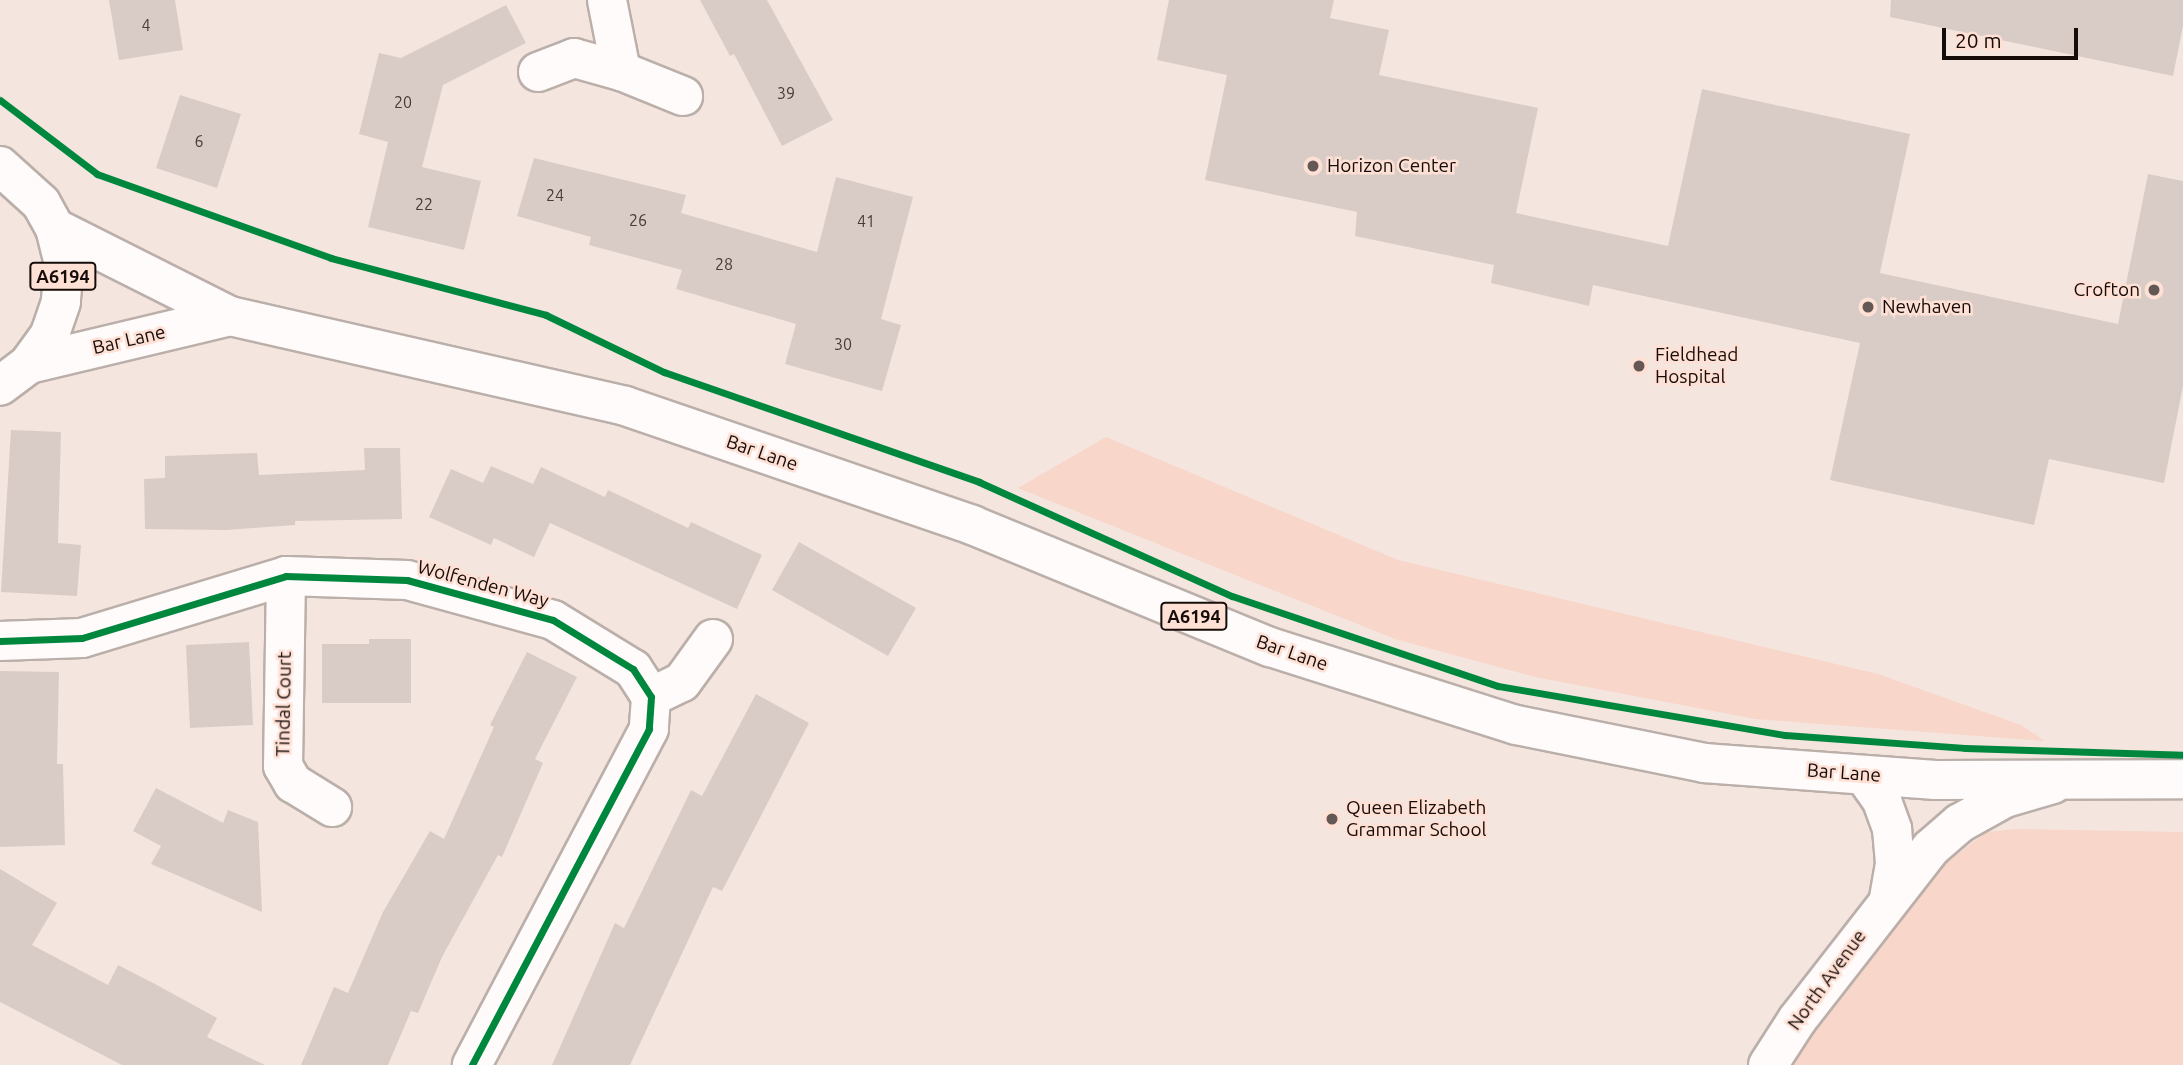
<!DOCTYPE html>
<html>
<head>
<meta charset="utf-8">
<style>
	body { margin:0 }
	#map { position:relative; width:2183px; height:1065px; overflow:hidden; background:#f5e5df; font-family:Ubuntu,sans-serif }
	div>[style] { position:absolute }
	.green>* { inset:0; background:#f8d6ca }
	.building>* { inset:0; background:#d9ccc7 }
	.roads { filter:drop-shadow(2px 0 #bbafaa) drop-shadow(-2px 0 #bbafaa) drop-shadow(0 2px #bbafaa) drop-shadow(0 -2px #bbafaa) }
	.minor>* { height:38px; margin:-19px; padding:0 19px; transform-origin:19px; border-radius:19px; background:#fefbfa }
	.major>* { height:38px; margin:-19px; padding:0 19px; transform-origin:19px; border-radius:19px; background:#fefbfa }
	.cycleway>* { height:7px; margin:-3.5px; padding:0 3.5px; transform-origin:3.5px; border-radius:3.5px; background:#00873e }
	.dots>* { width:19px; height:19px; translate:-50% -50%; box-sizing:border-box; border:4px solid #ffe0d5; border-radius:50% }
	span { translate:-50% -50%; white-space:nowrap; text-align:center; line-height:1.15; -webkit-text-stroke:5px #ffe0d5; paint-order:stroke }
	.number-label { font-size:16px; color:#473c38 }
	.number-label span { -webkit-text-stroke-width:0 }
	.shield-label span { padding:2px 5px; background:#ffe0d5; border:2px solid; border-radius:5px; -webkit-text-stroke-width:0 }
	.shield-label { font-size:18px; color:#160c09; font-weight:700 }
	.poi-label { font-size:19px; color:#160c09 }
	.left { translate:0 -50%; text-align:left }
	.right { translate:-100% -50%; text-align:right }
	.street-label { font-size:19px; color:#160c09 }
	.scale { position:absolute; left:1942px; top:28px; width:136px; height:32px; box-sizing:border-box; border:4px solid #160c09; border-top:0; padding-left:9px; font-size:21px; line-height:24px; white-space:nowrap; color:#160c09; -webkit-text-stroke:5px #ffe0d5; paint-order:stroke }
</style>
</head>
<body>
<div id="map">
	<div class="green">
		<div style="clip-path:polygon(1106px 437px,1398px 560px,1878px 674px,2021px 725px,2045px 741px,1755px 719px,1535px 677px,1395px 639px,1018px 488px)"></div>
		<div style="clip-path:polygon(2016px 829px,2183px 832px,2183px 1065px,1792px 1065px,1872px 942px,1944px 864px,1987px 832px)"></div>
	</div>
	<div class="building">
		<div style="clip-path:polygon(109px 0,175px 0,183px 50px,119px 60px)"></div>
		<div style="clip-path:polygon(700px 0,767px 0,833px 120px,782px 146px,734px 54px,730px 56px)"></div>
		<div style="clip-path:polygon(1169px 0,1334px 0,1330px 18px,1389px 30px,1379px 75px,1538px 108px,1516px 213px,1668px 246px,1702px 89px,1910px 134px,1880px 273px,2118px 324px,2148px 174px,2183px 181px,2183px 386px,2164px 483px,2049px 459px,2034px 525px,1830px 480px,1860px 343px,1593px 285px,1589px 306px,1491px 283px,1494px 265px,1355px 236px,1357px 212px,1205px 180px,1227px 75px,1157px 60px)"></div>
		<div style="clip-path:polygon(1891px 0,2183px 0,2183px 26px,2173px 76px,1890px 17px)"></div>
		<div style="clip-path:polygon(506px 5px,526px 43px,443px 85px,422px 167px,481px 181px,464px 250px,368px 227px,388px 142px,359px 134px,379px 53px,401px 58px)"></div>
		<div style="clip-path:polygon(180px 95px,241px 114px,217px 188px,156px 168px)"></div>
		<div style="clip-path:polygon(534px 158px,686px 195px,681px 213px,817px 252px,836px 177px,913px 197px,881px 319px,901px 325px,882px 391px,785px 364px,796px 324px,676px 289px,682px 270px,589px 245px,591px 237px,517px 216px)"></div>
		<div style="clip-path:polygon(11px 430px,61px 432px,58px 543px,81px 545px,77px 596px,1px 592px)"></div>
		<div style="clip-path:polygon(364px 448px,400px 448px,402px 519px,295px 521px,295px 525px,227px 530px,145px 529px,144px 479px,165px 478px,165px 456px,257px 453px,259px 475px,365px 470px)"></div>
		<div style="clip-path:polygon(491px 466px,533px 484px,541px 467px,605px 497px,608px 490px,688px 528px,691px 522px,762px 555px,737px 609px,550px 523px,534px 557px,494px 538px,491px 545px,429px 517px,451px 469px,483px 483px)"></div>
		<div style="clip-path:polygon(799px 542px,916px 608px,888px 656px,772px 590px)"></div>
		<div style="clip-path:polygon(369px 639px,411px 639px,411px 703px,322px 703px,322px 644px,369px 644px)"></div>
		<div style="clip-path:polygon(249px 642px,253px 725px,190px 728px,186px 645px)"></div>
		<div style="clip-path:polygon(527px 652px,577px 677px,535px 759px,543px 763px,502px 857px,498px 855px,442px 957px,418px 1013px,411px 1011px,388px 1065px,301px 1065px,334px 987px,348px 993px,383px 912px,430px 831px,444px 839px,494px 727px,490px 725px)"></div>
		<div style="clip-path:polygon(0 671px,59px 672px,57px 764px,63px 764px,65px 845px,0 847px)"></div>
		<div style="clip-path:polygon(756px 694px,809px 723px,722px 891px,713px 887px,630px 1065px,552px 1065px,615px 923px,624px 928px,691px 790px,702px 796px)"></div>
		<div style="clip-path:polygon(156px 788px,223px 823px,228px 810px,258px 822px,262px 912px,151px 864px,161px 846px,133px 831px)"></div>
		<div style="clip-path:polygon(0 869px,57px 903px,32px 945px,108px 985px,118px 965px,155px 984px,217px 1018px,207px 1037px,265px 1065px,122px 1065px,0 1002px)"></div>
	</div>
	<div class="roads">
		<div class="minor">
			<div style="left:621px;top:71px;width:67px;rotate:22deg"></div>
			<div style="left:538px;top:72px;width:39px;rotate:-21deg"></div>
			<div style="left:574px;top:58px;width:49px;rotate:15.5deg"></div>
			<div style="left:621px;top:71px;width:72px;rotate:-101.2deg"></div>
			<div style="left:286px;top:576px;width:190px;rotate:90.9deg"></div>
			<div style="left:283px;top:766px;width:20px;rotate:60deg"></div>
			<div style="left:293px;top:783px;width:46px;rotate:31.6deg"></div>
			<div style="left:0;top:641px;width:82px;rotate:-2.1deg"></div>
			<div style="left:82px;top:638px;width:213px;rotate:-16.9deg"></div>
			<div style="left:286px;top:576px;width:121px;rotate:1.9deg"></div>
			<div style="left:407px;top:580px;width:151px;rotate:15.3deg"></div>
			<div style="left:553px;top:620px;width:94px;rotate:31.5deg"></div>
			<div style="left:633px;top:669px;width:33px;rotate:57deg"></div>
			<div style="left:651px;top:697px;width:32px;rotate:94deg"></div>
			<div style="left:649px;top:729px;width:380px;rotate:117.8deg"></div>
			<div style="left:651px;top:697px;width:34px;rotate:-26deg"></div>
			<div style="left:682px;top:682px;width:53px;rotate:-54.2deg"></div>
			<div style="left:1864px;top:775px;width:32px;rotate:55deg"></div>
			<div style="left:1882px;top:801px;width:30px;rotate:70deg"></div>
			<div style="left:1892px;top:829px;width:35px;rotate:85deg"></div>
			<div style="left:1895px;top:864px;width:34px;rotate:100deg"></div>
			<div style="left:1768px;top:1065px;width:54px;rotate:-57.2deg"></div>
			<div style="left:1797px;top:1020px;width:218px;rotate:-52.1deg"></div>
			<div style="left:1931px;top:848px;width:38px;rotate:-41deg"></div>
			<div style="left:1960px;top:823px;width:51px;rotate:-29.1deg"></div>
			<div style="left:2005px;top:798px;width:50px;rotate:-16.3deg"></div>
		</div>
		<div class="major">
			<div style="left:0;top:166px;width:55px;rotate:42.1deg"></div>
			<div style="left:41px;top:203px;width:29px;rotate:61deg"></div>
			<div style="left:55px;top:228px;width:38px;rotate:76deg"></div>
			<div style="left:64px;top:265px;width:37px;rotate:95deg"></div>
			<div style="left:61px;top:302px;width:36px;rotate:109deg"></div>
			<div style="left:49px;top:336px;width:34px;rotate:126deg"></div>
			<div style="left:29px;top:364px;width:36px;rotate:143deg"></div>
			<div style="left:55px;top:228px;width:196px;rotate:26.7deg"></div>
			<div style="left:230px;top:316px;width:405px;rotate:12.8deg"></div>
			<div style="left:625px;top:406px;width:367px;rotate:18.9deg"></div>
			<div style="left:972px;top:525px;width:322px;rotate:22.3deg"></div>
			<div style="left:1270px;top:647px;width:258px;rotate:17.6deg"></div>
			<div style="left:1516px;top:725px;width:192px;rotate:11.4deg"></div>
			<div style="left:1704px;top:763px;width:232px;rotate:4.2deg"></div>
			<div style="left:1935px;top:780px;width:248px;rotate:-0.2deg"></div>
			<div style="left:29px;top:364px;width:207px;rotate:-13.4deg"></div>
		</div>
	</div>
	<div class="cycleway">
		<div style="left:0;top:100px;width:122px;rotate:37.3deg"></div>
		<div style="left:97px;top:174px;width:249px;rotate:19.7deg"></div>
		<div style="left:331px;top:258px;width:222px;rotate:14.8deg"></div>
		<div style="left:546px;top:315px;width:131px;rotate:25.8deg"></div>
		<div style="left:664px;top:372px;width:334px;rotate:19.2deg"></div>
		<div style="left:979px;top:482px;width:277px;rotate:24.3deg"></div>
		<div style="left:1232px;top:596px;width:281px;rotate:18.7deg"></div>
		<div style="left:1498px;top:686px;width:291px;rotate:9.7deg"></div>
		<div style="left:1785px;top:735px;width:180px;rotate:4.1deg"></div>
		<div style="left:1965px;top:748px;width:218px;rotate:1.8deg"></div>
		<div style="left:0;top:641px;width:82px;rotate:-2.1deg"></div>
		<div style="left:82px;top:638px;width:213px;rotate:-16.9deg"></div>
		<div style="left:286px;top:576px;width:121px;rotate:1.9deg"></div>
		<div style="left:407px;top:580px;width:151px;rotate:15.3deg"></div>
		<div style="left:553px;top:620px;width:94px;rotate:31.5deg"></div>
		<div style="left:633px;top:669px;width:33px;rotate:57deg"></div>
		<div style="left:651px;top:697px;width:32px;rotate:94deg"></div>
		<div style="left:649px;top:729px;width:380px;rotate:117.8deg"></div>
	</div>
	<div class="dots">
		<div style="left:1313px;top:166px;background:#645854"></div>
		<div style="left:2154px;top:290px;background:#645854"></div>
		<div style="left:1868px;top:307px;background:#645854"></div>
		<div style="left:1639px;top:366px;background:#645854"></div>
		<div style="left:1332px;top:819px;background:#645854"></div>
	</div>
	<div class="number-label">
		<span style="left:146px;top:25px">4</span>
		<span style="left:786px;top:93px">39</span>
		<span style="left:403px;top:102px">20</span>
		<span style="left:199px;top:141px">6</span>
		<span style="left:555px;top:195px">24</span>
		<span style="left:424px;top:204px">22</span>
		<span style="left:638px;top:220px">26</span>
		<span style="left:866px;top:221px">41</span>
		<span style="left:724px;top:264px">28</span>
		<span style="left:843px;top:344px">30</span>
	</div>
	<div class="shield-label">
		<span style="left:63px;top:276px">A6194</span>
		<span style="left:1194px;top:616px">A6194</span>
	</div>
	<div class="poi-label">
		<span class="left" style="left:1327px;top:166px">Horizon Center</span>
		<span class="right" style="left:2140px;top:290px">Crofton</span>
		<span class="left" style="left:1882px;top:307px">Newhaven</span>
		<span class="left" style="left:1655px;top:366px">Fieldhead<br>Hospital</span>
		<span class="left" style="left:1346px;top:819px">Queen Elizabeth<br>Grammar School</span>
	</div>
	<div class="street-label">
		<span style="left:129px;top:340px;rotate:-13deg">Bar Lane</span>
		<span style="left:762px;top:453px;rotate:19deg">Bar Lane</span>
		<span style="left:483px;top:584px;rotate:15deg">Wolfenden Way</span>
		<span style="left:1292px;top:653px;rotate:19deg">Bar Lane</span>
		<span style="left:284px;top:704px;rotate:-89deg">Tindal Court</span>
		<span style="left:1844px;top:773px;rotate:4deg">Bar Lane</span>
		<span style="left:1827px;top:980px;rotate:-54deg">North Avenue</span>
	</div>
	<div class="scale">20 m</div>
</div>
</body>
</html>
